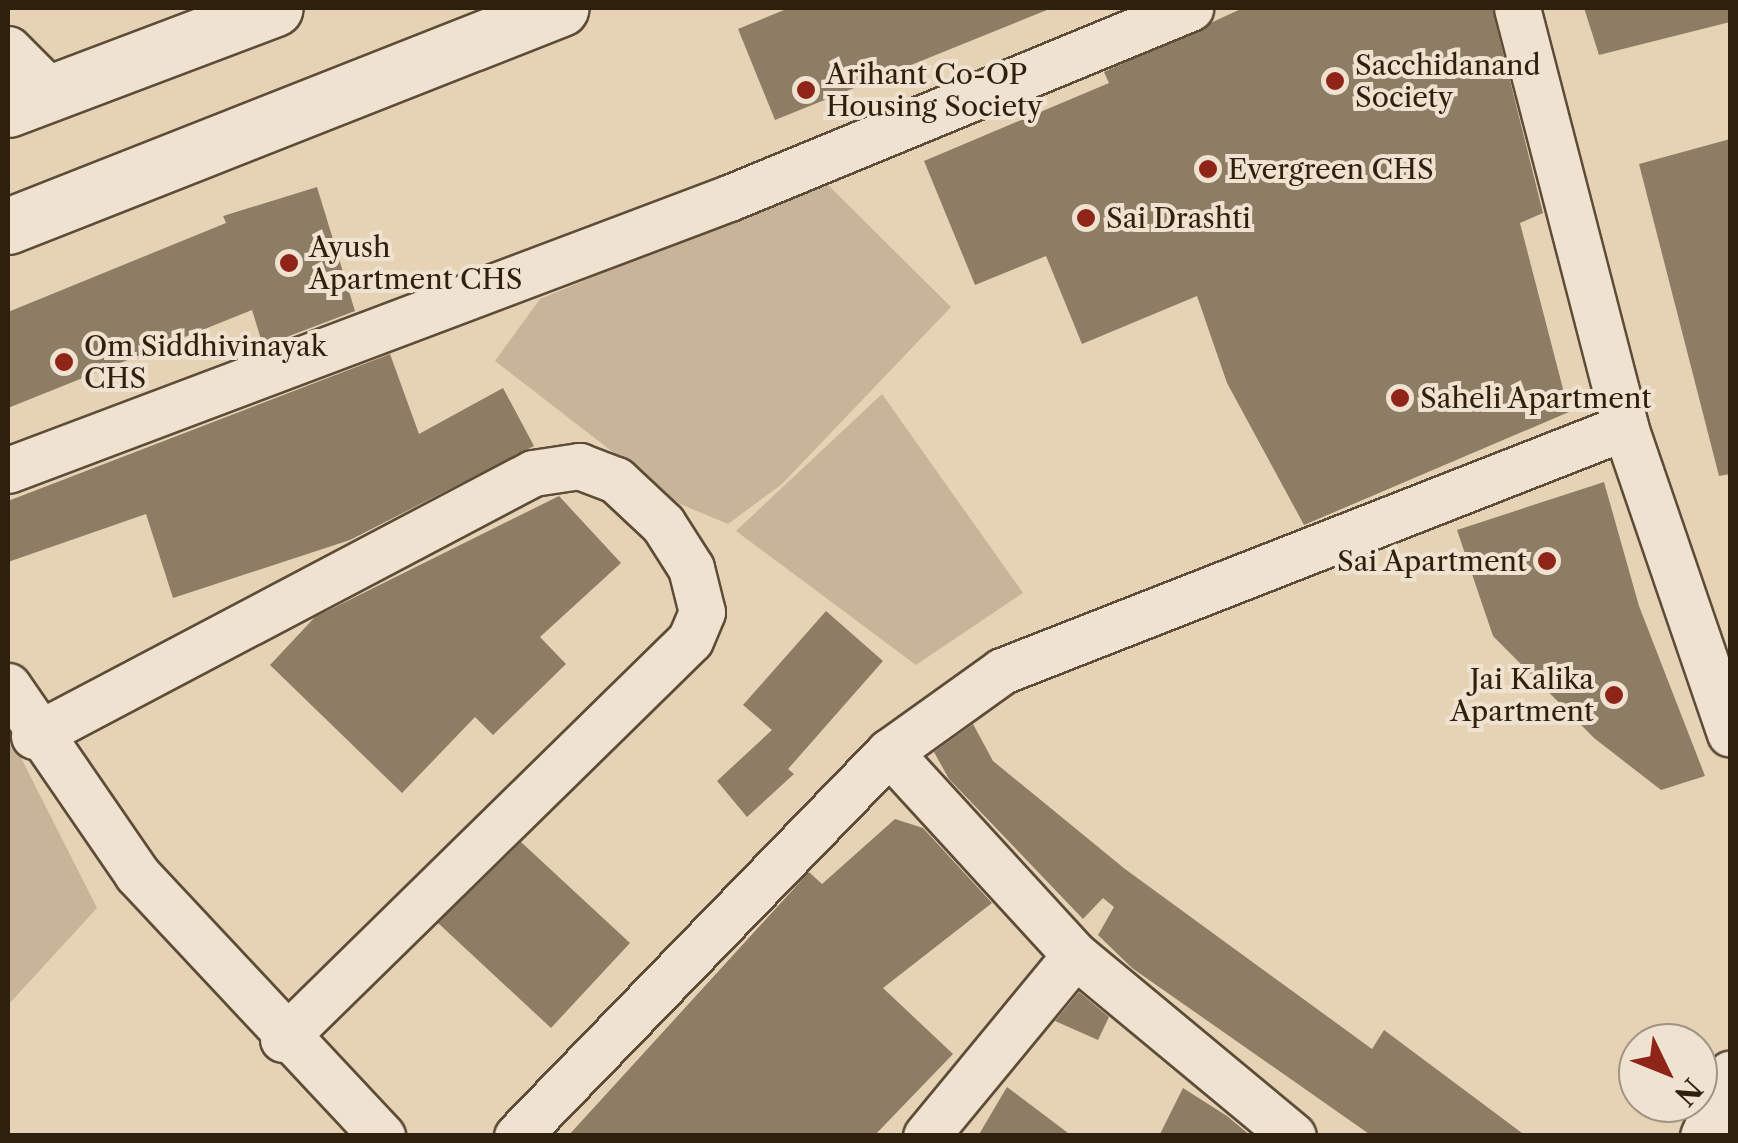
<!DOCTYPE html>
<html>
<head>
<meta charset="utf-8">
<style>
	body { margin:0 }
	#map { position:relative; width:1738px; height:1143px; overflow:hidden; background:#e6d3b6; font-family:"Libre Caslon Text",serif }
	div>[style] { position:absolute }
	.green>* { inset:0; background:#c7b499 }
	.building>* { inset:0; background:#8e7d65 }
	.roads { filter:drop-shadow(2px 0 #5d4c37) drop-shadow(-2px 0 #5d4c37) drop-shadow(0 2px #5d4c37) drop-shadow(0 -2px #5d4c37) }
	.street>* { height:45px; margin:-22.5px; padding:0 22.5px; transform-origin:22.5px; border-radius:22.5px; background:#efe2d0 }
	.secondary>* { height:55px; margin:-27.5px; padding:0 27.5px; transform-origin:27.5px; border-radius:27.5px; background:#efe2d0 }
	.dots>* { width:28px; height:28px; translate:-50% -50%; box-sizing:border-box; border:5px solid #efe2d0; border-radius:50% }
	span { translate:-50% -50%; white-space:nowrap; text-align:center; line-height:1.15; -webkit-text-stroke:8px #efe2d0; paint-order:stroke }
	.poi-label { font-size:28px; color:#2f1f0d }
	.left { translate:0 -50%; text-align:left }
	.right { translate:-100% -50%; text-align:right }
	.frame { position:absolute; inset:0; border:10px solid #2f1f0d; pointer-events:none }
	.north { position:absolute; left:1618px; top:1023px; width:100px; height:100px; box-sizing:border-box; background:#efe2d0; border:2px solid #a29482; border-radius:50%; rotate:133deg; font-size:28px; font-weight:700; line-height:40px; text-align:center; color:#2f1f0d }
	.north::after { content:''; display:block; margin:auto; width:35px; height:45px; background:#8f2418; clip-path:polygon(50% 0,100% 100%,50% 72%,0 100%) }
</style>
</head>
<body>
<div id="map">
	<div class="green">
		<div style="clip-path:polygon(824px 181px,951px 307px,782px 484px,728px 524px,680px 504px,495px 361px,540px 299px)"></div>
		<div style="clip-path:polygon(882px 394px,1023px 593px,916px 665px,736px 531px)"></div>
		<div style="clip-path:polygon(8px 732px,97px 908px,8px 1005px)"></div>
	</div>
	<div class="building">
		<div style="clip-path:polygon(789px 8px,1047px 8px,1047px 10px,775px 120px,738px 29px)"></div>
		<div style="clip-path:polygon(1243px 8px,1492px 8px,1543px 213px,1520px 223px,1569px 412px,1304px 525px,1227px 383px,1197px 296px,1082px 344px,1046px 256px,975px 285px,924px 161px,1109px 83px,1104px 72px)"></div>
		<div style="clip-path:polygon(1584px 8px,1730px 8px,1730px 22px,1599px 55px)"></div>
		<div style="clip-path:polygon(1730px 139px,1730px 474px,1719px 476px,1639px 164px)"></div>
		<div style="clip-path:polygon(317px 187px,355px 311px,263px 346px,252px 310px,8px 408px,8px 312px,226px 223px,223px 216px)"></div>
		<div style="clip-path:polygon(390px 354px,419px 434px,503px 388px,534px 446px,350px 540px,173px 598px,146px 514px,8px 562px,8px 501px)"></div>
		<div style="clip-path:polygon(1604px 482px,1639px 606px,1705px 776px,1661px 790px,1594px 738px,1493px 636px,1457px 530px)"></div>
		<div style="clip-path:polygon(559px 496px,621px 563px,540px 637px,566px 664px,493px 735px,475px 717px,402px 793px,270px 665px,315px 617px)"></div>
		<div style="clip-path:polygon(826px 611px,883px 661px,788px 769px,794px 774px,747px 817px,717px 781px,772px 730px,743px 705px)"></div>
		<div style="clip-path:polygon(973px 724px,993px 761px,1125px 869px,1372px 1049px,1384px 1030px,1526px 1136px,1372px 1136px,1132px 968px,1098px 935px,1114px 907px,1103px 898px,1083px 919px,949px 779px,934px 752px)"></div>
		<div style="clip-path:polygon(895px 819px,923px 828px,992px 903px,883px 988px,953px 1054px,874px 1136px,568px 1136px,809px 872px,822px 884px)"></div>
		<div style="clip-path:polygon(521px 842px,630px 943px,551px 1028px,438px 923px)"></div>
		<div style="clip-path:polygon(1079px 992px,1109px 1017px,1098px 1040px,1055px 1021px)"></div>
		<div style="clip-path:polygon(1007px 1087px,1072px 1136px,978px 1136px)"></div>
		<div style="clip-path:polygon(1183px 1088px,1227px 1116px,1251px 1136px,1159px 1136px)"></div>
	</div>
	<div class="roads">
		<div class="street">
			<div style="left:1517px;top:8px;width:433px;rotate:75.5deg"></div>
			<div style="left:1625px;top:427px;width:324px;rotate:71.1deg"></div>
			<div style="left:8px;top:49px;width:61px;rotate:45deg"></div>
			<div style="left:8px;top:470px;width:771px;rotate:-20.67deg"></div>
			<div style="left:729px;top:198px;width:499px;rotate:-22.4deg"></div>
			<div style="left:8px;top:686px;width:228px;rotate:55.5deg"></div>
			<div style="left:137px;top:874px;width:359px;rotate:46.9deg"></div>
			<div style="left:34px;top:736px;width:564px;rotate:-27.79deg"></div>
			<div style="left:533px;top:473px;width:47px;rotate:-8.7deg"></div>
			<div style="left:579px;top:466px;width:40px;rotate:21deg"></div>
			<div style="left:616px;top:480px;width:64px;rotate:43.1deg"></div>
			<div style="left:663px;top:524px;width:52px;rotate:57.5deg"></div>
			<div style="left:691px;top:568px;width:45px;rotate:76deg"></div>
			<div style="left:702px;top:612px;width:30px;rotate:113deg"></div>
			<div style="left:690px;top:640px;width:570px;rotate:135.57deg"></div>
			<div style="left:889px;top:752px;width:275px;rotate:47.5deg"></div>
			<div style="left:1075px;top:955px;width:283px;rotate:39.7deg"></div>
			<div style="left:517px;top:1136px;width:535px;rotate:-45.91deg"></div>
			<div style="left:889px;top:752px;width:139px;rotate:-35.6deg"></div>
			<div style="left:1002px;top:671px;width:669px;rotate:-21.39deg"></div>
			<div style="left:926px;top:1136px;width:234px;rotate:-50.5deg"></div>
			<div style="left:1703px;top:1136px;width:68px;rotate:-66.5deg"></div>
		</div>
		<div class="secondary">
			<div style="left:8px;top:109px;width:285px;rotate:-20.7deg"></div>
			<div style="left:8px;top:226px;width:594px;rotate:-21.52deg"></div>
		</div>
	</div>
	<div class="dots">
		<div style="left:1335px;top:81px;background:#8f2418"></div>
		<div style="left:806px;top:90px;background:#8f2418"></div>
		<div style="left:1208px;top:169px;background:#8f2418"></div>
		<div style="left:1086px;top:218px;background:#8f2418"></div>
		<div style="left:289px;top:263px;background:#8f2418"></div>
		<div style="left:64px;top:362px;background:#8f2418"></div>
		<div style="left:1400px;top:398px;background:#8f2418"></div>
		<div style="left:1547px;top:561px;background:#8f2418"></div>
		<div style="left:1614px;top:695px;background:#8f2418"></div>
	</div>
	<div class="poi-label">
		<span class="left" style="left:1355px;top:81px">Sacchidanand<br>Society</span>
		<span class="left" style="left:826px;top:90px">Arihant Co-OP<br>Housing Society</span>
		<span class="left" style="left:1228px;top:169px">Evergreen CHS</span>
		<span class="left" style="left:1106px;top:218px">Sai Drashti</span>
		<span class="left" style="left:309px;top:263px">Ayush<br>Apartment CHS</span>
		<span class="left" style="left:84px;top:362px">Om Siddhivinayak<br>CHS</span>
		<span class="left" style="left:1420px;top:398px">Saheli Apartment</span>
		<span class="right" style="left:1527px;top:561px">Sai Apartment</span>
		<span class="right" style="left:1594px;top:695px">Jai Kalika<br>Apartment</span>
	</div>
	<div class="frame"></div>
	<div class="north">N</div>
</div>
</body>
</html>
